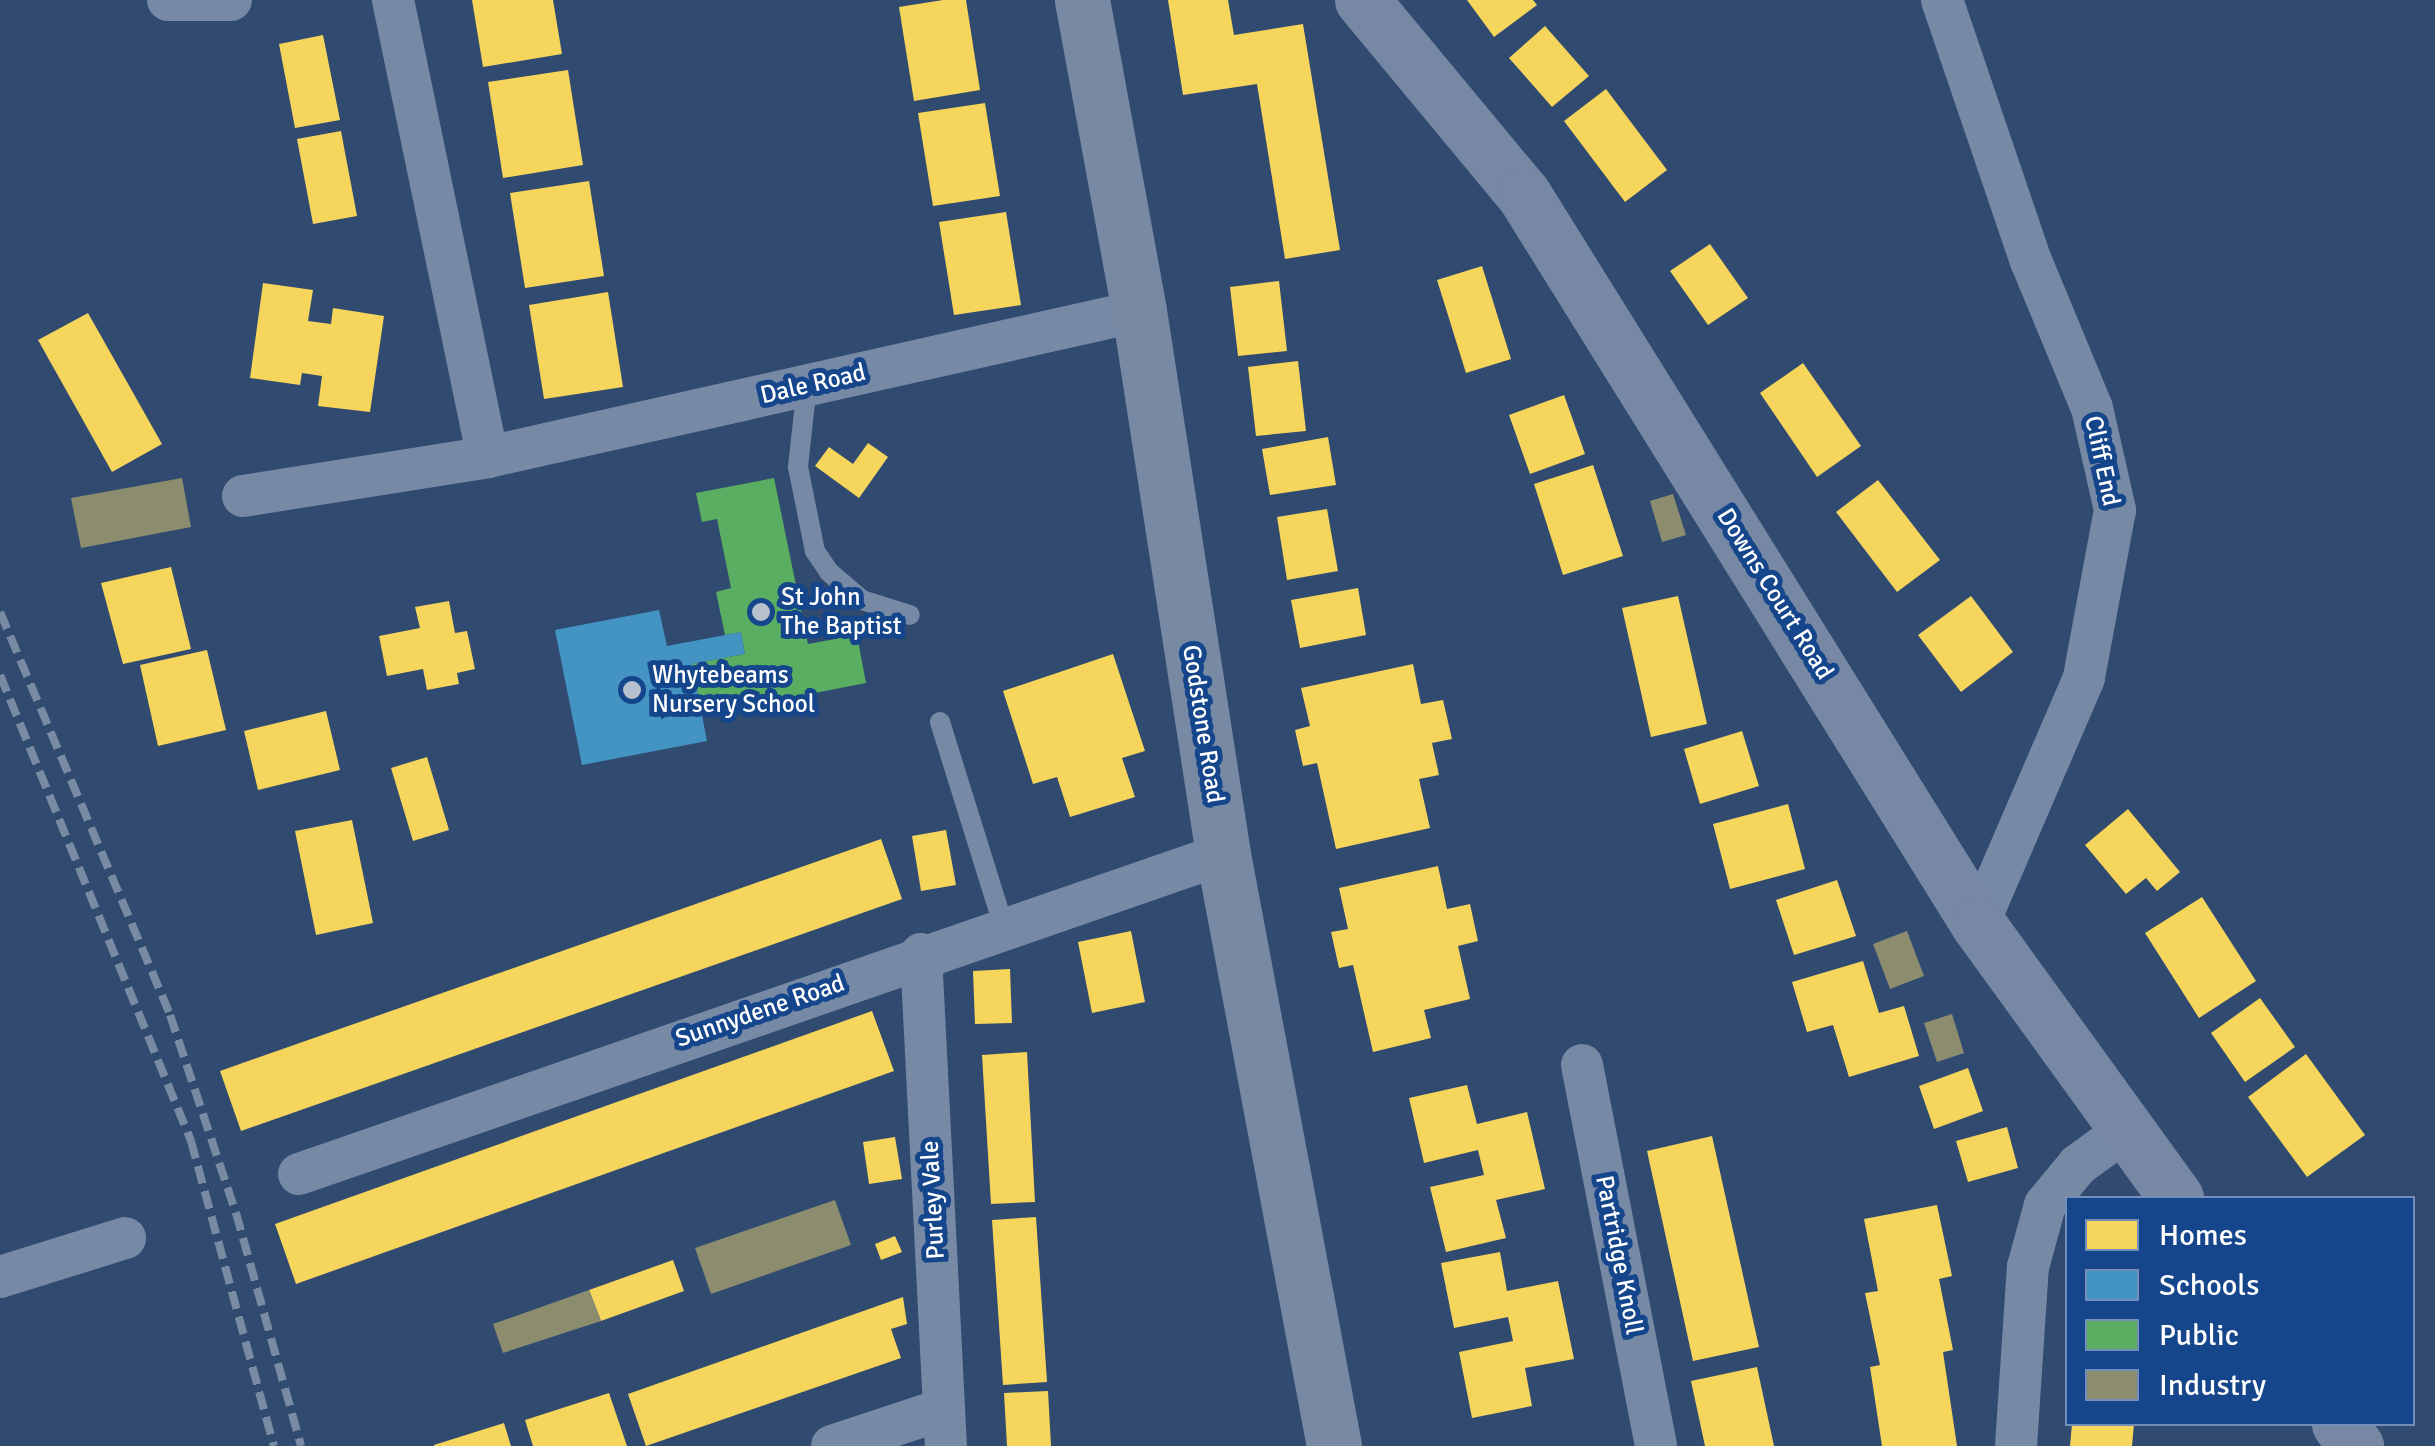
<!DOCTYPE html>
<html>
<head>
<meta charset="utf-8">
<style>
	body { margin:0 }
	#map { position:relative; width:2435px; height:1446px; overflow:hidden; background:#304a70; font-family:Signika,sans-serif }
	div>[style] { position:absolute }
	.homes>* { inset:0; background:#f6d55c }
	.schools>* { inset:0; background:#4393c3 }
	.public>* { inset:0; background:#5aae61 }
	.industry>* { inset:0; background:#8c8c6e }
	.service>* { height:20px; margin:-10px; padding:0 10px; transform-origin:10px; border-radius:10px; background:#778aa5 }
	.minor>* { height:42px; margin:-21px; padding:0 21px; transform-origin:21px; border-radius:21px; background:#778aa5 }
	.primary>* { height:55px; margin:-27.5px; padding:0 27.5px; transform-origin:27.5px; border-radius:27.5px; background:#7688a3 }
	.trunk>* { height:55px; margin:-27.5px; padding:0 27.5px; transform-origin:27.5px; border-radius:27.5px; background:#788aa3 }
	.rail>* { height:8px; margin-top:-4px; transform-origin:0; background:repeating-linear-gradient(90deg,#798ba3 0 18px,transparent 0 26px) }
	.dots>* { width:28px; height:28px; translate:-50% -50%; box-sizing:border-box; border:5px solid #15458b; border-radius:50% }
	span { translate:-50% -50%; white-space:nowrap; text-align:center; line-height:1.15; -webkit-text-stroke:10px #15458b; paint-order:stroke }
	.street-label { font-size:25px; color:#fff }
	.poi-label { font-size:25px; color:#fff }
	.left { translate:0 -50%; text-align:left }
	.legend { position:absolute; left:2065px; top:1196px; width:350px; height:230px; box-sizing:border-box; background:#15458b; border:2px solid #738fb9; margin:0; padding:12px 18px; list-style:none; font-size:30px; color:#fff }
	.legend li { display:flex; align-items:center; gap:20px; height:50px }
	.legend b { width:50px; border:2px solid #738fb9 }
</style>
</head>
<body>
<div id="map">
	<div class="homes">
		<div style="clip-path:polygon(472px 0,553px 0,562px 54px,483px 67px)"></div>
		<div style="clip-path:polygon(943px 0,966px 0,980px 90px,914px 101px,899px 7px)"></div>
		<div style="clip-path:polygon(1168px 0,1228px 0,1234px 35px,1303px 24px,1340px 250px,1285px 259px,1257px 84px,1183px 95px)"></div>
		<div style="clip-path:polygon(1467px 0,1533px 0,1537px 5px,1494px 37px)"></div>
		<div style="clip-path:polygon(1545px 26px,1589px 76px,1552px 107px,1509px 58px)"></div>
		<div style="clip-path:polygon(323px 35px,340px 120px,295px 128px,279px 44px)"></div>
		<div style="clip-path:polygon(568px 70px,583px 165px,503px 178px,488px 82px)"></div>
		<div style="clip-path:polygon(1606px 89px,1667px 170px,1625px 202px,1564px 121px)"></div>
		<div style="clip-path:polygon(985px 103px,1000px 196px,933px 206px,918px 113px)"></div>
		<div style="clip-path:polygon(341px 131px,357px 216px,313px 224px,297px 139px)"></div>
		<div style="clip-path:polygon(589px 181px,604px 276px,525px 288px,510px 193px)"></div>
		<div style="clip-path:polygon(1006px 212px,1021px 305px,954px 315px,939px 222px)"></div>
		<div style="clip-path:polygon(1710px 244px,1748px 298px,1708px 325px,1670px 271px)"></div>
		<div style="clip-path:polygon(1482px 266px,1511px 359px,1466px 373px,1437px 280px)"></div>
		<div style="clip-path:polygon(1279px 281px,1287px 351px,1238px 356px,1230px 287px)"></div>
		<div style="clip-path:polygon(263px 283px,313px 290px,308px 321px,331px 324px,333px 308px,384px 316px,370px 412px,318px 406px,322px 376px,302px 373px,300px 385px,250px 378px)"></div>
		<div style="clip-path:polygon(608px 292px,623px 387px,544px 399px,529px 305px)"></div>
		<div style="clip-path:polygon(88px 313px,162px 444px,112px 472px,38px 340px)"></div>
		<div style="clip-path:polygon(1298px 361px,1306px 431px,1256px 436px,1248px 367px)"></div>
		<div style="clip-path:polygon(1803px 363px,1861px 446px,1817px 477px,1760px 393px)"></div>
		<div style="clip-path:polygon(1564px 395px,1585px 454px,1530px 474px,1509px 415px)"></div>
		<div style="clip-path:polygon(1328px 437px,1336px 485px,1270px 495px,1262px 449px)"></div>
		<div style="clip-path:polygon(868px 443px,888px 457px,859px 498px,815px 466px,829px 447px,853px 464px)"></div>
		<div style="clip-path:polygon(1593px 465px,1623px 556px,1563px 575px,1534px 484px)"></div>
		<div style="clip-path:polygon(1878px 480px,1940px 560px,1897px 592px,1836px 512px)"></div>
		<div style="clip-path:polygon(1327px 509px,1338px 571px,1287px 580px,1277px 517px)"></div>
		<div style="clip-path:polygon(171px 567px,191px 649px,123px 664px,101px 583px)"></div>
		<div style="clip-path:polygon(1358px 588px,1366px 635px,1300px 648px,1291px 600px)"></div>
		<div style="clip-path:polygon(1678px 596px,1707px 724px,1651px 737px,1622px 608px)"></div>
		<div style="clip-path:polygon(1971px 596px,2013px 652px,1961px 692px,1918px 635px)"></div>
		<div style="clip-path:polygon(449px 601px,455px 633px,467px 631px,475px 669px,457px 673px,459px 684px,427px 690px,423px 669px,387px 676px,379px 636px,420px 628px,415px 607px)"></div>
		<div style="clip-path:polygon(207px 650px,226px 730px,158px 746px,140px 665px)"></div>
		<div style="clip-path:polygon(1113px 654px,1145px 751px,1122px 758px,1135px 797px,1070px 817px,1057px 777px,1033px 784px,1003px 691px)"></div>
		<div style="clip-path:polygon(1413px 664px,1421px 704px,1443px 700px,1452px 739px,1432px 743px,1439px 775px,1419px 779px,1430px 828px,1336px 849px,1317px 763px,1303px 766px,1295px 730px,1310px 726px,1301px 688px)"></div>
		<div style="clip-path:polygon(326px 711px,340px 770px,258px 790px,244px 731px)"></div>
		<div style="clip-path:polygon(1742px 731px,1759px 786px,1700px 804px,1684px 749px)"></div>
		<div style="clip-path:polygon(427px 757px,449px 830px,413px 841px,391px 768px)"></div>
		<div style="clip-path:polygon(1788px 804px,1805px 869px,1730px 889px,1713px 824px)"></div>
		<div style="clip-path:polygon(2128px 809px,2180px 872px,2157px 891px,2146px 878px,2126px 894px,2085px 845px)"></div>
		<div style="clip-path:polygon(352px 820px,373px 923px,316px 935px,295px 831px)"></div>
		<div style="clip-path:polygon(946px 830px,956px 885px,921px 891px,912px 836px)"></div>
		<div style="clip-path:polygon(881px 839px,902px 899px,241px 1131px,220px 1071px)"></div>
		<div style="clip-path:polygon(1438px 866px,1447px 909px,1470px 904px,1478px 941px,1458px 946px,1470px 999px,1424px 1010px,1431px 1038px,1373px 1052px,1353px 965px,1339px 968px,1331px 932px,1348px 929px,1339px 888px)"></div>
		<div style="clip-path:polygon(1837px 880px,1856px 936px,1794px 955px,1776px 900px)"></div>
		<div style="clip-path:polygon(2202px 897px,2256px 981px,2199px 1018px,2145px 933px)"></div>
		<div style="clip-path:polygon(1131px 931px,1145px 1002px,1092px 1013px,1078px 942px)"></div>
		<div style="clip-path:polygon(1863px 961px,1879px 1013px,1904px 1006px,1919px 1056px,1849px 1077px,1833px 1025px,1807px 1032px,1792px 982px)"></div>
		<div style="clip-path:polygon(1010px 969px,1012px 1023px,975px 1024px,973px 971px)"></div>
		<div style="clip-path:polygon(2260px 998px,2295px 1047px,2245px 1082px,2211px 1033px)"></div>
		<div style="clip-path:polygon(872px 1011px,894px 1071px,296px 1284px,275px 1224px)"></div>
		<div style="clip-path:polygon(1027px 1052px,1035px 1202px,991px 1204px,982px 1055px)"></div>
		<div style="clip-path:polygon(2306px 1054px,2365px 1135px,2307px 1177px,2248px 1097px)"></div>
		<div style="clip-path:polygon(1968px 1068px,1983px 1111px,1934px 1129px,1919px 1086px)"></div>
		<div style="clip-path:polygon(1467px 1085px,1477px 1124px,1527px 1112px,1545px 1189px,1496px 1200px,1506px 1238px,1446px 1252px,1430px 1187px,1484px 1175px,1478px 1150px,1424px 1163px,1409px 1098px)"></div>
		<div style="clip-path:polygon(2007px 1127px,2018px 1168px,1968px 1182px,1956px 1141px)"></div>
		<div style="clip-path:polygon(1712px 1136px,1759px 1347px,1693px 1361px,1647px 1151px)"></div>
		<div style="clip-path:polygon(895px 1137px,902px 1179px,869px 1184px,863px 1142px)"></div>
		<div style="clip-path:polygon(1937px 1205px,1952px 1276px,1939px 1279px,1953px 1350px,1943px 1352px,1957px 1446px,1882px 1446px,1870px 1367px,1880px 1365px,1865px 1293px,1878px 1291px,1864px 1219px)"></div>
		<div style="clip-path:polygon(1036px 1217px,1047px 1382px,1003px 1385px,992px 1220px)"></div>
		<div style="clip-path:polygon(895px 1236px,902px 1252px,881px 1260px,875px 1244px)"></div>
		<div style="clip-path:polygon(1500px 1252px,1507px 1291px,1558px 1281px,1574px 1359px,1525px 1368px,1532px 1406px,1472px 1418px,1459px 1352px,1513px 1341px,1508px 1317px,1454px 1328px,1441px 1263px)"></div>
		<div style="clip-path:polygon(673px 1260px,684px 1291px,601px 1321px,589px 1290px)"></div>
		<div style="clip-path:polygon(903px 1297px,907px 1324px,891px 1329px,901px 1358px,646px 1446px,628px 1394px)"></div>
		<div style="clip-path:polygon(1757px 1367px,1774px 1446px,1705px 1446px,1691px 1381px)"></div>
		<div style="clip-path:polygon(1048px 1391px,1051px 1446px,1007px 1446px,1004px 1393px)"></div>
		<div style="clip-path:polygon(609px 1393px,627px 1446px,533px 1446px,525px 1420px)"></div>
		<div style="clip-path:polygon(504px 1423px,511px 1446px,434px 1446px,434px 1445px)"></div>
		<div style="clip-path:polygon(2072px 1424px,2134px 1424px,2132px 1446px,2070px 1446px)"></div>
	</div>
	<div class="schools">
		<div style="clip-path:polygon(659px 610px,667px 646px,741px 632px,745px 654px,692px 664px,707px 741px,582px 765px,555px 630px)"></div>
	</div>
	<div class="public">
		<div style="clip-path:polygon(774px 478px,808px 644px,857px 635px,866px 683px,702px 715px,692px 664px,745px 654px,741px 632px,725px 635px,716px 592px,731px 588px,717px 519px,702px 522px,696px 493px)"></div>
	</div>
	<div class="industry">
		<div style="clip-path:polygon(182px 478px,191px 527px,81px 548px,71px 498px)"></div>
		<div style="clip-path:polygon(1673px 494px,1686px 535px,1662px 542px,1650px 501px)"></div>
		<div style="clip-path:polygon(1907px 931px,1924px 976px,1890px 989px,1873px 944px)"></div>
		<div style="clip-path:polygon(1952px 1014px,1964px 1053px,1937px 1062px,1924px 1023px)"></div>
		<div style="clip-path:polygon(835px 1200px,851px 1245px,711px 1294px,695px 1248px)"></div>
		<div style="clip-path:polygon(589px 1290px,601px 1321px,503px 1353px,493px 1324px)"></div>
	</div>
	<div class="service">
		<div style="left:807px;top:385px;width:82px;rotate:96.3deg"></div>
		<div style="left:798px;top:467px;width:86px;rotate:78.6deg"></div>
		<div style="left:815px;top:551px;width:25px;rotate:56deg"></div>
		<div style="left:829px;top:572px;width:43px;rotate:40.3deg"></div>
		<div style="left:862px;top:600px;width:50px;rotate:17.4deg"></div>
		<div style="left:940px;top:722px;width:215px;rotate:72.7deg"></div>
	</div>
	<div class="minor">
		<div style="left:168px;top:0;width:63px"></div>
		<div style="left:393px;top:0;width:467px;rotate:78.3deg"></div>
		<div style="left:1942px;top:0;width:276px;rotate:71.2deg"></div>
		<div style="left:2031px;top:261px;width:159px;rotate:67.5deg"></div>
		<div style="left:2092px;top:408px;width:105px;rotate:77.3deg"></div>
		<div style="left:2115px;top:510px;width:171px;rotate:100.5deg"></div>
		<div style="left:2084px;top:678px;width:268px;rotate:113.3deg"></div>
		<div style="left:243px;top:496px;width:248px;rotate:-9deg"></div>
		<div style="left:488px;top:457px;width:667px;rotate:-12.64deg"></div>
		<div style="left:921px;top:954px;width:493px;rotate:87.1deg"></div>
		<div style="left:1582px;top:1065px;width:388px;rotate:79deg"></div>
		<div style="left:299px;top:1174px;width:978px;rotate:-19.1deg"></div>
		<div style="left:0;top:1277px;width:131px;rotate:-17.3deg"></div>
		<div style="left:832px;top:1446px;width:118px;rotate:-18.3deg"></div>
		<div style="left:2016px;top:1446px;width:179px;rotate:-86.2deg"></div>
		<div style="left:2028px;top:1267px;width:64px;rotate:-74.7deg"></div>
		<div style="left:2045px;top:1205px;width:52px;rotate:-50.5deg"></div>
		<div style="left:2078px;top:1165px;width:59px;rotate:-36.1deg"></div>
	</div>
	<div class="primary">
		<div style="left:1362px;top:0;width:254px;rotate:50.3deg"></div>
		<div style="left:1524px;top:195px;width:859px;rotate:58.09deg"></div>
		<div style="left:1978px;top:924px;width:338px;rotate:54.1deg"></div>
		<div style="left:2339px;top:1424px;width:28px;rotate:52deg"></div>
	</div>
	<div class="trunk">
		<div style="left:1082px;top:0;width:316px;rotate:79.6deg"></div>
		<div style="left:1139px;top:311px;width:549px;rotate:81.21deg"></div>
		<div style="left:1223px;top:854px;width:602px;rotate:79.38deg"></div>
	</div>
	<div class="rail">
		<div style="left:0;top:612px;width:437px;rotate:67.1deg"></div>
		<div style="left:170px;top:1015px;width:209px;rotate:71.6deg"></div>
		<div style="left:236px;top:1213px;width:242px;rotate:74.4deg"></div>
		<div style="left:0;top:675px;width:504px;rotate:67.71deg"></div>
		<div style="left:191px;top:1141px;width:316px;rotate:74.8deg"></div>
	</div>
	<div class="dots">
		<div style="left:761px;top:612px;background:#b7c0cd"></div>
		<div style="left:632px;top:690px;background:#b7c0cd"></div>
	</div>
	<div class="street-label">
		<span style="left:813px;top:384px;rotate:-13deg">Dale Road</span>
		<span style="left:2102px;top:461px;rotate:78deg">Cliff End</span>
		<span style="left:1775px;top:594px;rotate:58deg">Downs Court Road</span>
		<span style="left:1203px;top:724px;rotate:81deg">Godstone Road</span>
		<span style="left:760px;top:1011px;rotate:-19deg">Sunnydene Road</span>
		<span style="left:933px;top:1200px;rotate:-93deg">Purley Vale</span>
		<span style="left:1619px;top:1255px;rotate:79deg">Partridge Knoll</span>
	</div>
	<div class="poi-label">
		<span class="left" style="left:781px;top:612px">St John<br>The Baptist</span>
		<span class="left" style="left:652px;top:690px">Whytebeams<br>Nursery School</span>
	</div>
	<ul class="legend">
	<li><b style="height:28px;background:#f6d55c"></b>Homes</li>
	<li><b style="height:28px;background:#4393c3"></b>Schools</li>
	<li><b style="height:28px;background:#5aae61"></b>Public</li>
	<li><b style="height:28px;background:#8c8c6e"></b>Industry</li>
	</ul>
</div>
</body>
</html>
